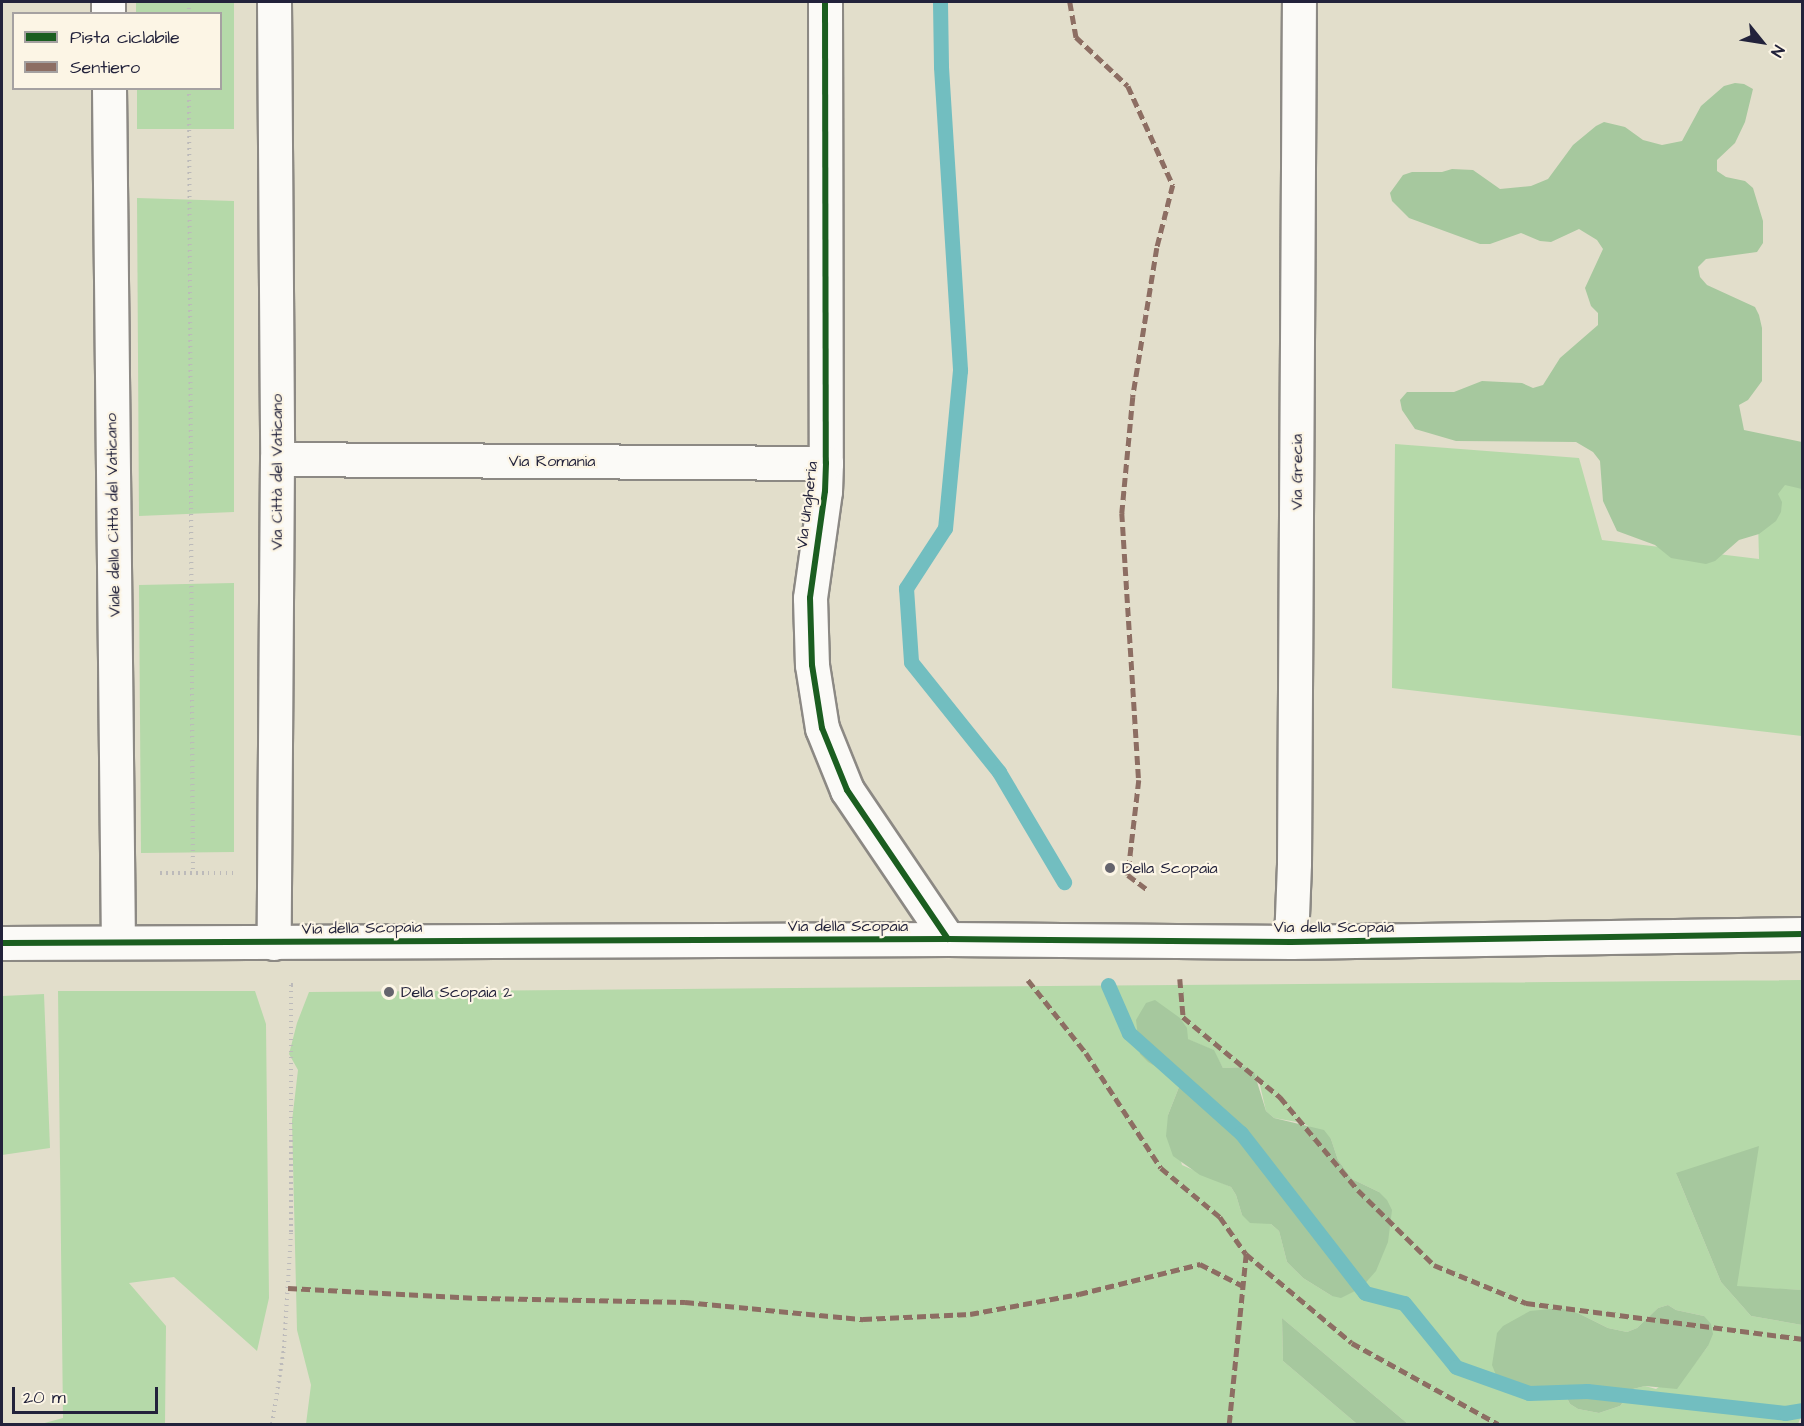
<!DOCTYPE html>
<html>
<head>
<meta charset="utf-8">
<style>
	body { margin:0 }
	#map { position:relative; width:1804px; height:1426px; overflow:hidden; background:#e2decb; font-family:"Architects Daughter",sans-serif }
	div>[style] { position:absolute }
	.green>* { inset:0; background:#b5d9a9 }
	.forest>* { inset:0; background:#a6c89e }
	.stream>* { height:15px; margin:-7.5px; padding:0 7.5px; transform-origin:7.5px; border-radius:7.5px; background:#72bec0 }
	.path>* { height:4px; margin-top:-2px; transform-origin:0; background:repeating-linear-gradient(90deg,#bcbaba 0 1.5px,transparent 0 6px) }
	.roads { filter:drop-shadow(2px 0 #8c8984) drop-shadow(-2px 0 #8c8984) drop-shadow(0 2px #8c8984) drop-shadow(0 -2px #8c8984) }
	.street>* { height:33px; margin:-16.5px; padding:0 16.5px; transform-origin:16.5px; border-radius:16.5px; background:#fbfaf7 }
	.quiet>* { height:4.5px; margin-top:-2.25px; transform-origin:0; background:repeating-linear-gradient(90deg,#8d6e63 0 9px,transparent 0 13.5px) }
	.cycleway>* { height:6px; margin:-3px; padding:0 3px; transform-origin:3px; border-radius:3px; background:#1b5e20 }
	.dots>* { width:16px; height:16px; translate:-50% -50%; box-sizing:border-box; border:3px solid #fcf5e5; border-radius:50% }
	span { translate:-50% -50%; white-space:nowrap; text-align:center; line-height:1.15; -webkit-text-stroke:4.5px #fcf5e5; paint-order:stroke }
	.street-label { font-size:16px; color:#22223b }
	.poi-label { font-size:16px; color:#22223b }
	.left { translate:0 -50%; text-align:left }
	.frame { position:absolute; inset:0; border:3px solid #22223b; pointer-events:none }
	.legend { position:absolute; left:12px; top:12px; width:210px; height:78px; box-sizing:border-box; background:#fcf5e5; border:2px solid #a5a1a1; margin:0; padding:8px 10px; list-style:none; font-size:18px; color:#22223b }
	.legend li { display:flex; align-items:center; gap:12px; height:30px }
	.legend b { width:30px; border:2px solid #a5a1a1 }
	.north { position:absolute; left:1732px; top:12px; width:60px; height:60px; -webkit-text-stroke:4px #fcf5e5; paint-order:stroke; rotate:120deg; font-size:16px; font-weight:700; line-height:24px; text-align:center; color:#22223b }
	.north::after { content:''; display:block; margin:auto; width:21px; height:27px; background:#22223b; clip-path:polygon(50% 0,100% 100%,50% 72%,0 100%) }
	.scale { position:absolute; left:12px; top:1387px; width:146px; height:27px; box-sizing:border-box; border:3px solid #22223b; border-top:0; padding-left:8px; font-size:18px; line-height:21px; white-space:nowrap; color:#22223b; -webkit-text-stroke:4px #fcf5e5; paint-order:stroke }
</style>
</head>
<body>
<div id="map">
	<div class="green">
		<div style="clip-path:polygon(136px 2px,234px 2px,234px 129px,137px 129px,137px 89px,220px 88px,220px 14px,136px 13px)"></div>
		<div style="clip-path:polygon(137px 198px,234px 201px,234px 512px,139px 516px)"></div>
		<div style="clip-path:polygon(1395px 444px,1579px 458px,1602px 540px,1759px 559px,1757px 480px,1802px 482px,1802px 736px,1392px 688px)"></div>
		<div style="clip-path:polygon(234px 583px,234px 852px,141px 853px,139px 585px)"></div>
		<div style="clip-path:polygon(evenodd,1802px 980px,1802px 1290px,1737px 1287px,1676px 1173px,1721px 1282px,1751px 1316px,1802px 1325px,1802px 1414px,1798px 1424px,1408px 1424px,1282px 1318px,1283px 1361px,1357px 1424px,306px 1424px,311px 1385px,297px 1330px,292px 1121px,298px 1070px,289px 1054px,297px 1023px,309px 992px,1802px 980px,1187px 1028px,1187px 1039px,1213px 1050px,1223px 1068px,1245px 1067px,1259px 1081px,1266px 1111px,1274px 1118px,1303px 1123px,1331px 1139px,1338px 1160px,1352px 1179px,1379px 1192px,1332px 1296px,1303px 1278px,1287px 1262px,1279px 1231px,1271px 1224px,1242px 1215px,1236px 1195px,1231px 1187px,1182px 1165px,1168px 1115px,1179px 1087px,1176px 1078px,1187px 1028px,1802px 980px,1668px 1305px,1676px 1310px,1704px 1316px,1708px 1346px,1696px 1362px,1656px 1389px,1645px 1386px,1633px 1389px,1620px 1406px,1599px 1413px,1578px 1409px,1570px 1404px,1565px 1394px,1557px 1388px,1580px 1314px,1608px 1328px,1627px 1332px,1637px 1328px,1658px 1308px,1668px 1305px)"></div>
		<div style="clip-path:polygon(58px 991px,255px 991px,266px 1024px,269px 1298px,257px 1351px,174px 1277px,129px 1283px,166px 1326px,165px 1424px,41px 1424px,63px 1418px)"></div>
		<div style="clip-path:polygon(44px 994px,50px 1148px,2px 1155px,2px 996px)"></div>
	</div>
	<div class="forest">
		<div style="clip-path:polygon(1735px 83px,1744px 84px,1753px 89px,1745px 122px,1735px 143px,1717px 160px,1717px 171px,1726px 177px,1745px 181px,1753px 188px,1763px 221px,1763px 243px,1757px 252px,1706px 259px,1698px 267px,1700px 277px,1707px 285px,1755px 307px,1759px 315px,1762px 328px,1762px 381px,1748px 400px,1739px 405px,1744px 430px,1802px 442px,1802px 489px,1785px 485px,1778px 494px,1782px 502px,1781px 512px,1776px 521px,1759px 534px,1739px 540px,1715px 561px,1706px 564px,1671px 558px,1655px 545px,1617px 531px,1603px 501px,1600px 461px,1593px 452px,1576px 442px,1456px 441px,1415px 429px,1402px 410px,1400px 400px,1407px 392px,1454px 392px,1482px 381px,1522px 383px,1533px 388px,1543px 385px,1560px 358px,1598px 325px,1598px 313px,1591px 306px,1585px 288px,1603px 249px,1597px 240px,1579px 229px,1551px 242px,1540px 241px,1521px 233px,1490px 244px,1480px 244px,1409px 218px,1392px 201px,1390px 193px,1403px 175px,1412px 172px,1442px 172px,1452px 169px,1473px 170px,1500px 189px,1531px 186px,1548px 179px,1573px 145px,1596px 126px,1604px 122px,1625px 127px,1643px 140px,1662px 145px,1682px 141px,1701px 106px,1724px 86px)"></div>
		<div style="clip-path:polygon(1155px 1000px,1180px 1018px,1187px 1028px,1188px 1039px,1214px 1050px,1223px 1068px,1245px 1067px,1254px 1072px,1266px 1111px,1274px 1118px,1324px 1130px,1331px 1139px,1338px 1160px,1352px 1179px,1379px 1192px,1387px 1200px,1392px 1210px,1388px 1242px,1376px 1271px,1361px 1288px,1341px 1298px,1332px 1296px,1303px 1278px,1287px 1262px,1279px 1231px,1271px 1224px,1250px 1223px,1242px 1215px,1236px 1195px,1231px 1187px,1200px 1175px,1173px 1156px,1166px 1136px,1168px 1115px,1179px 1087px,1176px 1078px,1148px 1062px,1140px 1054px,1136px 1020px,1146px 1003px)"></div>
		<div style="clip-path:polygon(1759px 1146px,1737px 1286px,1802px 1290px,1802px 1325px,1751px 1316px,1721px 1282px,1676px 1173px)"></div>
		<div style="clip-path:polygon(1668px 1305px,1676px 1310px,1704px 1316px,1711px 1324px,1713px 1334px,1708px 1346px,1677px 1389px,1645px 1386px,1633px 1389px,1620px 1406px,1599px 1413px,1578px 1409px,1570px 1404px,1565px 1394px,1557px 1388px,1526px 1391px,1496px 1375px,1492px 1365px,1497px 1333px,1503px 1326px,1530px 1311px,1560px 1308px,1580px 1314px,1608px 1328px,1627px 1332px,1637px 1328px,1658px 1308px)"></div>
		<div style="clip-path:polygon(1282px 1318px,1408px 1424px,1357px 1424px,1283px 1361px)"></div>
	</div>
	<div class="stream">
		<div style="left:940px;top:2px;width:65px;rotate:89.1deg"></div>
		<div style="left:941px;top:67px;width:304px;rotate:86.4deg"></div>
		<div style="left:960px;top:370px;width:159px;rotate:95.4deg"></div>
		<div style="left:945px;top:528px;width:72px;rotate:123deg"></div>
		<div style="left:906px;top:588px;width:74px;rotate:86.1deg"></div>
		<div style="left:911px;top:662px;width:141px;rotate:51.3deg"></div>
		<div style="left:999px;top:772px;width:128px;rotate:59.4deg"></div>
		<div style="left:1108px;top:985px;width:52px;rotate:66.4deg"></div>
		<div style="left:1129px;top:1033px;width:150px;rotate:41.8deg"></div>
		<div style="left:1241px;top:1133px;width:202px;rotate:52.2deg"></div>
		<div style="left:1365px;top:1293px;width:40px;rotate:14.4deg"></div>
		<div style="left:1404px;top:1303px;width:82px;rotate:50.9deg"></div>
		<div style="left:1456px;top:1367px;width:77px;rotate:19.6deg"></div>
		<div style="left:1529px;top:1393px;width:58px;rotate:-2deg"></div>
		<div style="left:1587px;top:1391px;width:199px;rotate:6.3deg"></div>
		<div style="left:1785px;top:1413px;width:17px;rotate:-10deg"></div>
	</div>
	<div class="path">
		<div style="left:189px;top:2px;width:12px;rotate:90deg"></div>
		<div style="left:189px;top:88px;width:785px;rotate:89.71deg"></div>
		<div style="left:160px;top:873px;width:73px"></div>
		<div style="left:272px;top:1424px;width:77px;rotate:-81deg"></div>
		<div style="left:284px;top:1348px;width:116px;rotate:-86.5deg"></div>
		<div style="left:291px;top:1232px;width:247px;rotate:-90deg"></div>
		<div style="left:291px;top:985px;width:3px"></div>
	</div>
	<div class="roads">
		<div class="street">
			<div style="left:108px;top:2px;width:12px;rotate:90deg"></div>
			<div style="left:274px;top:2px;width:457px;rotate:89.6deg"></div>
			<div style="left:277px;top:459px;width:484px;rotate:90.4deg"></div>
			<div style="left:825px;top:2px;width:461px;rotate:89.9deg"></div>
			<div style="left:826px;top:463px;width:28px;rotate:92deg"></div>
			<div style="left:825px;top:491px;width:108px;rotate:98deg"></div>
			<div style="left:810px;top:598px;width:67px;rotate:88.3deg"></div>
			<div style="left:812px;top:665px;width:64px;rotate:81deg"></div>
			<div style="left:822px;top:728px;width:67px;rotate:68deg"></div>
			<div style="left:847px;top:790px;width:180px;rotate:55.9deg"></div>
			<div style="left:109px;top:88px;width:854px;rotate:89.4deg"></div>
			<div style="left:277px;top:459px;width:549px;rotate:0.42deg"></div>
			<div style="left:1291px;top:942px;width:79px;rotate:-87.8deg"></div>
			<div style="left:1294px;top:863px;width:861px;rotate:-89.67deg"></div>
			<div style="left:2px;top:943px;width:946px;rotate:-0.24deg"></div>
			<div style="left:948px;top:939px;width:343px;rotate:0.5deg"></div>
			<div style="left:1291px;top:942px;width:511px;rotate:-0.9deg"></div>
		</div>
	</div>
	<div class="quiet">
		<div style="left:1070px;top:2px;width:36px;rotate:80deg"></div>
		<div style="left:1076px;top:37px;width:71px;rotate:43.3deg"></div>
		<div style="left:1128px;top:86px;width:109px;rotate:65.6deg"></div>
		<div style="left:1173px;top:185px;width:65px;rotate:104.3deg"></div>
		<div style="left:1157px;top:248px;width:151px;rotate:99.2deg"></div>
		<div style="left:1133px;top:397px;width:117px;rotate:95.4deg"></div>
		<div style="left:1122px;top:513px;width:268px;rotate:86.4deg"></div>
		<div style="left:1139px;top:780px;width:96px;rotate:96.6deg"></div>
		<div style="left:1128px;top:875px;width:25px;rotate:37deg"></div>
		<div style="left:1180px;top:979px;width:38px;rotate:85deg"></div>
		<div style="left:1183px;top:1017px;width:126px;rotate:39.5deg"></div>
		<div style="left:1280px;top:1097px;width:121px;rotate:50deg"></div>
		<div style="left:1358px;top:1190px;width:107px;rotate:44.6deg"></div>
		<div style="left:1434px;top:1265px;width:100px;rotate:22.4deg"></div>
		<div style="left:1526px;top:1303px;width:278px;rotate:7.4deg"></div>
		<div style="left:1028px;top:980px;width:93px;rotate:51.5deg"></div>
		<div style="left:1086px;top:1053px;width:137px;rotate:56.9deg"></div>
		<div style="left:1161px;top:1168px;width:77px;rotate:39.7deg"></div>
		<div style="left:1220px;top:1217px;width:45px;rotate:54.9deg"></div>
		<div style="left:1246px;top:1254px;width:138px;rotate:40deg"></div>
		<div style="left:1352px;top:1343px;width:167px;rotate:29deg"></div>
		<div style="left:288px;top:1288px;width:190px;rotate:3deg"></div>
		<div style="left:478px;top:1298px;width:207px;rotate:1.1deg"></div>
		<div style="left:685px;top:1302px;width:179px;rotate:5.5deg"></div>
		<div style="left:863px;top:1319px;width:107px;rotate:-2.7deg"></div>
		<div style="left:970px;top:1314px;width:111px;rotate:-10.4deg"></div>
		<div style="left:1079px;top:1294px;width:125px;rotate:-13.9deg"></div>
		<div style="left:1200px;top:1264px;width:48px;rotate:27.1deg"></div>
		<div style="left:1229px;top:1424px;width:171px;rotate:-84.3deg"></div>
	</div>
	<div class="cycleway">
		<div style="left:825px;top:2px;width:461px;rotate:89.9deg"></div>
		<div style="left:826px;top:463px;width:28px;rotate:92deg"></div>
		<div style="left:825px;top:491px;width:108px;rotate:98deg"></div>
		<div style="left:810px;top:598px;width:67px;rotate:88.3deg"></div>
		<div style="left:812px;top:665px;width:64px;rotate:81deg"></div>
		<div style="left:822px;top:728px;width:67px;rotate:68deg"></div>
		<div style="left:847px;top:790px;width:180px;rotate:55.9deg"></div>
		<div style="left:2px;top:943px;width:946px;rotate:-0.24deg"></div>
		<div style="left:948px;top:939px;width:343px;rotate:0.5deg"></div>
		<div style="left:1291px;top:942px;width:511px;rotate:-0.9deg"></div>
	</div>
	<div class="dots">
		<div style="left:1110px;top:868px;background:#65646d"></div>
		<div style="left:389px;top:992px;background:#65646d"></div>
	</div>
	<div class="street-label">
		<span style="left:552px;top:461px">Via Romania</span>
		<span style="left:277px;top:472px;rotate:-90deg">Via Città del Vaticano</span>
		<span style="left:1297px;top:472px;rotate:-90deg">Via Grecia</span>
		<span style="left:807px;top:505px;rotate:-83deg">Via Ungheria</span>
		<span style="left:113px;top:515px;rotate:-91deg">Viale della Città del Vaticano</span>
		<span style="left:848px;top:926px">Via della Scopaia</span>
		<span style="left:1334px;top:927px">Via della Scopaia</span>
		<span style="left:362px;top:928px;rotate:-1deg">Via della Scopaia</span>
	</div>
	<div class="poi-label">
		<span class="left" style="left:1122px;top:868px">Della Scopaia</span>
		<span class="left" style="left:401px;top:992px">Della Scopaia 2</span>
	</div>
	<div class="frame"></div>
	<ul class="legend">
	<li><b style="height:8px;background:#1b5e20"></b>Pista ciclabile</li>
	<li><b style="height:8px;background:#8d6e63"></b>Sentiero</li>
	</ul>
	<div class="north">N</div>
	<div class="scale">20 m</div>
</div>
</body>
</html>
